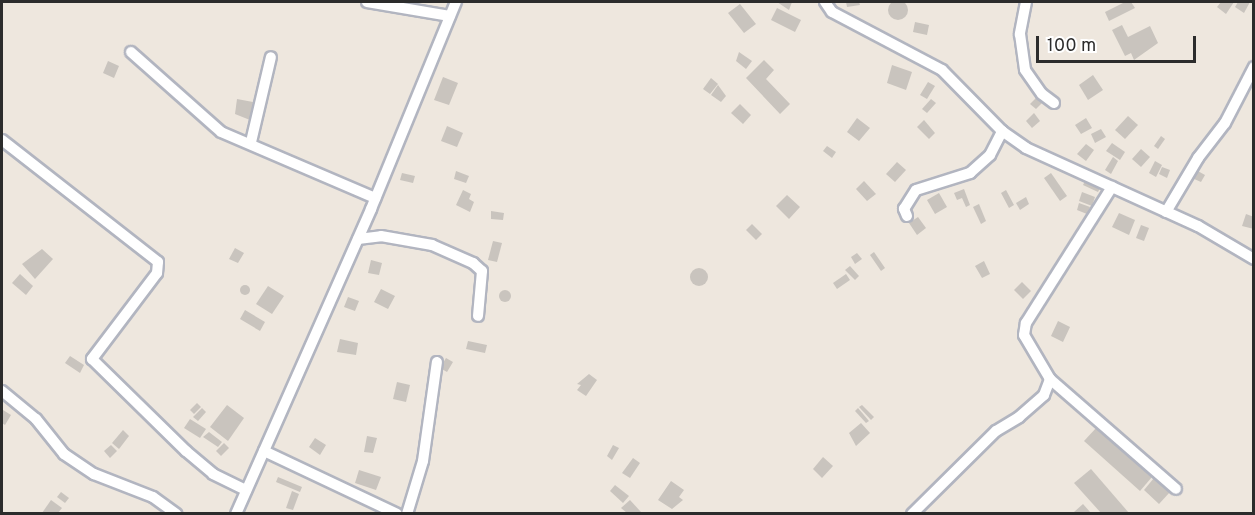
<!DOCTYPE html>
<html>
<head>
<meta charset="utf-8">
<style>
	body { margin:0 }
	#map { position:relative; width:1255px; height:515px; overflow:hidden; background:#eee7de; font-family:Overpass,sans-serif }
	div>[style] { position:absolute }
	.building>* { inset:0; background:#c9c4be }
	.round { border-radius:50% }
	.roads { filter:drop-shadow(2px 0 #b2b5c0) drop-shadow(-2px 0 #b2b5c0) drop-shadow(0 2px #b2b5c0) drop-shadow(0 -2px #b2b5c0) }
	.minor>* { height:10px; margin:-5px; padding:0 5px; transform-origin:5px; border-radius:5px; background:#fff }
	span { translate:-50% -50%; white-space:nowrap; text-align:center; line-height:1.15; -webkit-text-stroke:4.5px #fff; paint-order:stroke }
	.frame { position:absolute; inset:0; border:3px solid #2c2c2c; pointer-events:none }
	.scale { position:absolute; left:1036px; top:36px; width:160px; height:27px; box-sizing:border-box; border:3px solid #2c2c2c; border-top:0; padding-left:8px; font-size:18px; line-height:21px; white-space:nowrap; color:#2c2c2c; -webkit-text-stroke:4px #fff; paint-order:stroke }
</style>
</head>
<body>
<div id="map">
	<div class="building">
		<div class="round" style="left:888px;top:0;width:20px;height:20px"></div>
		<div style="clip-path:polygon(777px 2px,792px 2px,789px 10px)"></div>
		<div style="clip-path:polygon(846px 2px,859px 2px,860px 5px,847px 7px)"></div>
		<div style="clip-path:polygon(1125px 2px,1131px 2px,1135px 8px,1109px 21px,1105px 12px)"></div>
		<div style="clip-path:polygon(1221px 2px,1234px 2px,1226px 14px,1217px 7px)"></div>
		<div style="clip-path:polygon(1238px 2px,1250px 2px,1244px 13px,1235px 7px)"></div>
		<div style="clip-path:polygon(740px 4px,756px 24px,744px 33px,728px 13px)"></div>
		<div style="clip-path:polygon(777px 8px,801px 20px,795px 32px,771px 20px)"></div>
		<div style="clip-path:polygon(915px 22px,929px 25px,927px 35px,913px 32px)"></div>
		<div style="clip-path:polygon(1122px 25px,1128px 37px,1150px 26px,1158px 43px,1134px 60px,1131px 53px,1125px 56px,1112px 30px)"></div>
		<div style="clip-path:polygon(739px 52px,752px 61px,746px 69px,736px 61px)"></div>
		<div style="clip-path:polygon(764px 60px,774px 70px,766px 79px,790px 104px,780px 114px,746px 78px)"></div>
		<div style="clip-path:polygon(108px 61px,119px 66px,114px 78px,103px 73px)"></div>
		<div style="clip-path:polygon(892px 65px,912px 72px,906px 90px,887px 83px)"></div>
		<div style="clip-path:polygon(1093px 75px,1103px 90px,1088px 100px,1079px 85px)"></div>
		<div style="clip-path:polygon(443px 77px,458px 83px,449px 105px,434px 100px)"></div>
		<div style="clip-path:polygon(711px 78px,718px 84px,710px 94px,703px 89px)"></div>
		<div style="clip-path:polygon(928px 82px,935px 86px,927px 99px,920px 95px)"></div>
		<div style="clip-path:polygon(718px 85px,726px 96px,721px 102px,711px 95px)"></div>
		<div style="clip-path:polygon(1039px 95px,1044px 101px,1036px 109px,1030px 104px)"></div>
		<div style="clip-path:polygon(237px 99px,253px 102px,250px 120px,235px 114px)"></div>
		<div style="clip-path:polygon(931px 99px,936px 103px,927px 113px,922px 109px)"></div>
		<div style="clip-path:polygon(740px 104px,751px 115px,743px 124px,731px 113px)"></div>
		<div style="clip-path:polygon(1034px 113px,1040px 121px,1032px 128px,1026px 121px)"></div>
		<div style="clip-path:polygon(1128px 116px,1138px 125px,1125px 139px,1115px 130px)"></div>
		<div style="clip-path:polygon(857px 118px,870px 128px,859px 141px,847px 132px)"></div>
		<div style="clip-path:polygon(1086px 118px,1092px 128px,1081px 134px,1075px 125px)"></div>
		<div style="clip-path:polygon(924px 120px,935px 133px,929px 139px,917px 127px)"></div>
		<div style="clip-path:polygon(447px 126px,463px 133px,457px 147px,441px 141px)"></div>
		<div style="clip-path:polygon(1101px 129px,1106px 137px,1095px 143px,1091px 134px)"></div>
		<div style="clip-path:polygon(1161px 136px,1165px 139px,1158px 149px,1154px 146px)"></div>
		<div style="clip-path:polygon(1112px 143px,1125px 152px,1120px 160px,1106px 151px)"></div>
		<div style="clip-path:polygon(1086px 144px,1094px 150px,1086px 161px,1077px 154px)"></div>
		<div style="clip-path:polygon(827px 146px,836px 152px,832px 158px,823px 151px)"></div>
		<div style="clip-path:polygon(1141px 149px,1150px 157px,1141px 167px,1132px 159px)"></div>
		<div style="clip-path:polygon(1113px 157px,1118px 161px,1111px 174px,1105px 170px)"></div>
		<div style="clip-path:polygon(1155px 161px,1162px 165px,1156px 177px,1149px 173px)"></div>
		<div style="clip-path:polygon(897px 162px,906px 170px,895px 182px,886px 174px)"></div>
		<div style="clip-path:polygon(1162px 167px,1170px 170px,1167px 178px,1159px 174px)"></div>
		<div style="clip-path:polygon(1196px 170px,1205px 175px,1201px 182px,1192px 178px)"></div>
		<div style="clip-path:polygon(456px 171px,469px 176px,466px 183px,454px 179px)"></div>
		<div style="clip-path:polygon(402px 173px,415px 176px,413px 183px,400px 180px)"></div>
		<div style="clip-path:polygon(1051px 173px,1067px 196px,1060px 201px,1044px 178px)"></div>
		<div style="clip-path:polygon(1086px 179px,1101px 186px,1098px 192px,1083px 185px)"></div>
		<div style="clip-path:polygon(864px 181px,876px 194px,867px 201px,856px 189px)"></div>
		<div style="clip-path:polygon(964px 189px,970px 205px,966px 207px,962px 198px,957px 200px,954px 193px)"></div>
		<div style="clip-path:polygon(463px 190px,471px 194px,469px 199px,474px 202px,470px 212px,456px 205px)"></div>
		<div style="clip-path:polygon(1006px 190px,1014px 205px,1009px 208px,1001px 193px)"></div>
		<div style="clip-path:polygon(1082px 192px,1095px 197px,1092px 206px,1079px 201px)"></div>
		<div style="clip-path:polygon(939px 193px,947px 207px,935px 214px,927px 200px)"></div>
		<div style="clip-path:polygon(787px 195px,800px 207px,789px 219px,776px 206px)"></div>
		<div style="clip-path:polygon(1026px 197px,1029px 204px,1020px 210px,1016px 203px)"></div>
		<div style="clip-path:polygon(1079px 203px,1090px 207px,1087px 214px,1077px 210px)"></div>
		<div style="clip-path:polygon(979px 204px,986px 221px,981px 224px,973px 207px)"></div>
		<div style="clip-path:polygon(491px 211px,504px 213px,503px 220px,491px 219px)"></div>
		<div style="clip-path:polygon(1119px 213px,1135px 220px,1129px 235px,1112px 227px)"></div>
		<div style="clip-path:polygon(1246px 214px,1254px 217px,1254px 229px,1242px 226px)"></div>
		<div style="clip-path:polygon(918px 217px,926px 228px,917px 235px,909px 223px)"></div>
		<div style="clip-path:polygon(752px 224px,762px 234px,756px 240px,746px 230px)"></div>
		<div style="clip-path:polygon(1141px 225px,1149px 228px,1144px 241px,1136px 238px)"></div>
		<div style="clip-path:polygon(493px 241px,502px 243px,497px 262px,488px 260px)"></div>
		<div style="clip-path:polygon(235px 248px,244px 253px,238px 263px,229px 259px)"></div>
		<div style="clip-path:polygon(42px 249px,53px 259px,35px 279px,22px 264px)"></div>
		<div style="clip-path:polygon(874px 252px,885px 268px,881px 271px,870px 255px)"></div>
		<div style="clip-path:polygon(857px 253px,862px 259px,855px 264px,851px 257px)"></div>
		<div style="clip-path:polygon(371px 260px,382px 263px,379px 275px,368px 273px)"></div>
		<div style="clip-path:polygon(984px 261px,990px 274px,982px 278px,975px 266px)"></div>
		<div style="clip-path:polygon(850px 266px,859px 276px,855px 280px,845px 270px)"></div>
		<div class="round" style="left:690px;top:268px;width:18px;height:18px"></div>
		<div style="clip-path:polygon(20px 274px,33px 286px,26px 295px,12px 283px)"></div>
		<div style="clip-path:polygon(846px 274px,850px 280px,837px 289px,833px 283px)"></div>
		<div style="clip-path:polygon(1022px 282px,1031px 291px,1023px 299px,1014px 290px)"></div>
		<div class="round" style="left:240px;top:285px;width:10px;height:10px"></div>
		<div style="clip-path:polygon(268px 286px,284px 296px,272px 314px,256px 304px)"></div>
		<div style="clip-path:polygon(381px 289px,395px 296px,388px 309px,374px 302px)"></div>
		<div class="round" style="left:499px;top:290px;width:12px;height:12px"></div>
		<div style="clip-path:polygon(348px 297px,359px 301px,355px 311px,344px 307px)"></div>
		<div style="clip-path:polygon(245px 310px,265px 322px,260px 331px,240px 319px)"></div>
		<div style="clip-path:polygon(1058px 321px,1070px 327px,1063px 342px,1051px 336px)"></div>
		<div style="clip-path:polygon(340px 339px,358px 343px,356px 355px,337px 352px)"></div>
		<div style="clip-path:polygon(468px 341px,487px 345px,485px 353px,466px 349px)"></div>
		<div style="clip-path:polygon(70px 356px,84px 365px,80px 373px,65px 363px)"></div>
		<div style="clip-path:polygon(446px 358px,453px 362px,447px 372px,440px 368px)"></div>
		<div style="clip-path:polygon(589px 374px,597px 380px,586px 396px,577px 390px,581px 385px,577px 384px)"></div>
		<div style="clip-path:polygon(397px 382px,410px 385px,406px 402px,393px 399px)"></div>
		<div style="clip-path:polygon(197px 403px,201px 407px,194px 414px,190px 410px)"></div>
		<div style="clip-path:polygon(227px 405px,244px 418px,228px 441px,210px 427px)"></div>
		<div style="clip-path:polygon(862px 405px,874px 417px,871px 420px,859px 407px)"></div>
		<div style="clip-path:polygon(202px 408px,206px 412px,198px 421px,193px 417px)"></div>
		<div style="clip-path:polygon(858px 408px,869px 421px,866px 423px,855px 411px)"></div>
		<div style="clip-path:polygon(3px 410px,11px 415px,5px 425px,2px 423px)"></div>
		<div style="clip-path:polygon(190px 419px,206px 429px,200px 438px,184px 428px)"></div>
		<div style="clip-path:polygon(861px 423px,870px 433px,856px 446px,849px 433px)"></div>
		<div style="clip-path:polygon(1097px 427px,1152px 477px,1140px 491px,1084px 441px)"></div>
		<div style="clip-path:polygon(123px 430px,129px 436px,119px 449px,112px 443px)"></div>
		<div style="clip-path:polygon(209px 432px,222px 442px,218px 447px,203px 437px)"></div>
		<div style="clip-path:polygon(367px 436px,377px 438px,373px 453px,364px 452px)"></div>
		<div style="clip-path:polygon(315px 438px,326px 445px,320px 455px,309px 447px)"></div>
		<div style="clip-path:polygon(224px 443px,229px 448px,221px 456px,216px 451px)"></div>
		<div style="clip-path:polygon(111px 445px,117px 451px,110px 458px,104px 451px)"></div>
		<div style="clip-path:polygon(613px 445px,619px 448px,612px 460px,607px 456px)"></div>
		<div style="clip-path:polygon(823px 457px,833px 466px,822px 478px,813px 469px)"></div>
		<div style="clip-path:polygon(633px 458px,640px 463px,630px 478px,622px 473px)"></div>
		<div style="clip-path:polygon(1091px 469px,1129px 513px,1101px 513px,1074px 483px)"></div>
		<div style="clip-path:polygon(359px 470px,381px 477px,376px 490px,355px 483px)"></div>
		<div style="clip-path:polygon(278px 477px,302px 487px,300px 492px,276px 482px)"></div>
		<div style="clip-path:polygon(1154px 478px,1170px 492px,1159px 504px,1144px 490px)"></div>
		<div style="clip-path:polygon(671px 481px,684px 490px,679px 497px,683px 500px,672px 509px,658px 500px)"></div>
		<div style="clip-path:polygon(615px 485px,629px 496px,623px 503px,610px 491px)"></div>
		<div style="clip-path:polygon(292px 491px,299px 494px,293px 510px,286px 508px)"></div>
		<div style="clip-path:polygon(61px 492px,69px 498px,65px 503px,57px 497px)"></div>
		<div style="clip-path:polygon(51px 500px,62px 508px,58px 513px,42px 513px)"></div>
		<div style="clip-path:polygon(630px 500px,641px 512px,640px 513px,627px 513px,621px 508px)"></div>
		<div style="clip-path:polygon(1083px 504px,1091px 513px,1075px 513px,1074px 512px)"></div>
	</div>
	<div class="roads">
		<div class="minor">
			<div style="left:367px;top:2px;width:84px;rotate:9.6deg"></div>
			<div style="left:825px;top:2px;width:12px;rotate:55deg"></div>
			<div style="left:832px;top:12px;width:124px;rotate:27.8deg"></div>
			<div style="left:942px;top:70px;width:86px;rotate:45.5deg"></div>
			<div style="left:1002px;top:131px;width:29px;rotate:35deg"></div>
			<div style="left:1026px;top:148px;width:189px;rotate:24.4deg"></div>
			<div style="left:1198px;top:226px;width:65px;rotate:30.5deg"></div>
			<div style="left:1026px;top:2px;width:33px;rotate:101deg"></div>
			<div style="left:1020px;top:34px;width:36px;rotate:82deg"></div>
			<div style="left:1025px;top:70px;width:29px;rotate:55deg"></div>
			<div style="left:1042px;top:94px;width:15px;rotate:37deg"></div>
			<div style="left:131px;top:52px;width:120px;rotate:41.6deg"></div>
			<div style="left:221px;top:132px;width:168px;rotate:23.2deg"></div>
			<div style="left:2px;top:140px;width:198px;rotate:38deg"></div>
			<div style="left:158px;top:262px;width:11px;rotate:95deg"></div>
			<div style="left:157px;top:273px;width:108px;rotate:127.1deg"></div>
			<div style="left:92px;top:359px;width:132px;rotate:44.4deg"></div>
			<div style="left:186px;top:451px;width:35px;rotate:40deg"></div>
			<div style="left:213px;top:474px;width:37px;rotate:26deg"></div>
			<div style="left:251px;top:142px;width:87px;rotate:-76.8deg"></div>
			<div style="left:1166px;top:212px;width:63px;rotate:-59.3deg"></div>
			<div style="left:1198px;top:158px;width:44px;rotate:-52.4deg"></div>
			<div style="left:1225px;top:123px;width:63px;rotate:-62.6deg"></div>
			<div style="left:907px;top:216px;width:8px;rotate:-113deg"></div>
			<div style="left:904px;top:209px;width:22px;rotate:-58deg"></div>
			<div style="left:916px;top:190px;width:57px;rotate:-17.5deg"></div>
			<div style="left:970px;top:173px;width:27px;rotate:-42deg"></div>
			<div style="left:990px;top:155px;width:27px;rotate:-63deg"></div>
			<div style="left:358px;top:239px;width:23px;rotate:-7deg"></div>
			<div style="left:381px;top:236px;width:52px;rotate:10deg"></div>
			<div style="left:432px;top:245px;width:45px;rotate:23.7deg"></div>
			<div style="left:473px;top:263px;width:12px;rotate:42deg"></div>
			<div style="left:482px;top:271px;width:45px;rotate:95.1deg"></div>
			<div style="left:1050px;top:379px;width:167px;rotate:41.1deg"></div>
			<div style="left:2px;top:391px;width:44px;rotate:39.5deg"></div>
			<div style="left:36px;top:419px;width:45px;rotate:51.3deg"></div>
			<div style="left:64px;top:454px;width:36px;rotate:34deg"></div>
			<div style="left:94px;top:474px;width:63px;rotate:21.3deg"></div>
			<div style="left:153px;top:497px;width:29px;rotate:36deg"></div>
			<div style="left:264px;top:451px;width:147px;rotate:25.3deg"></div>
			<div style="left:236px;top:514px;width:334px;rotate:-66.1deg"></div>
			<div style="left:371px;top:209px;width:224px;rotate:-67.7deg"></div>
			<div style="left:407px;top:514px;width:55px;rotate:-73.2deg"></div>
			<div style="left:423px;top:461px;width:100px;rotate:-82deg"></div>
			<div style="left:912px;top:514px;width:118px;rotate:-44.7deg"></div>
			<div style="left:996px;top:431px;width:27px;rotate:-31deg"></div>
			<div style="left:1019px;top:417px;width:33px;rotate:-41deg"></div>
			<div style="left:1044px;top:395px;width:17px;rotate:-69deg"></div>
			<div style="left:1050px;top:379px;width:51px;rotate:-120.6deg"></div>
			<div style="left:1024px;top:335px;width:12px;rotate:-81deg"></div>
			<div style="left:1026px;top:323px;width:161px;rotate:-57.7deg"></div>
		</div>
	</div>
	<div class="frame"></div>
	<div class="scale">100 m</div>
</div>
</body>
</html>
